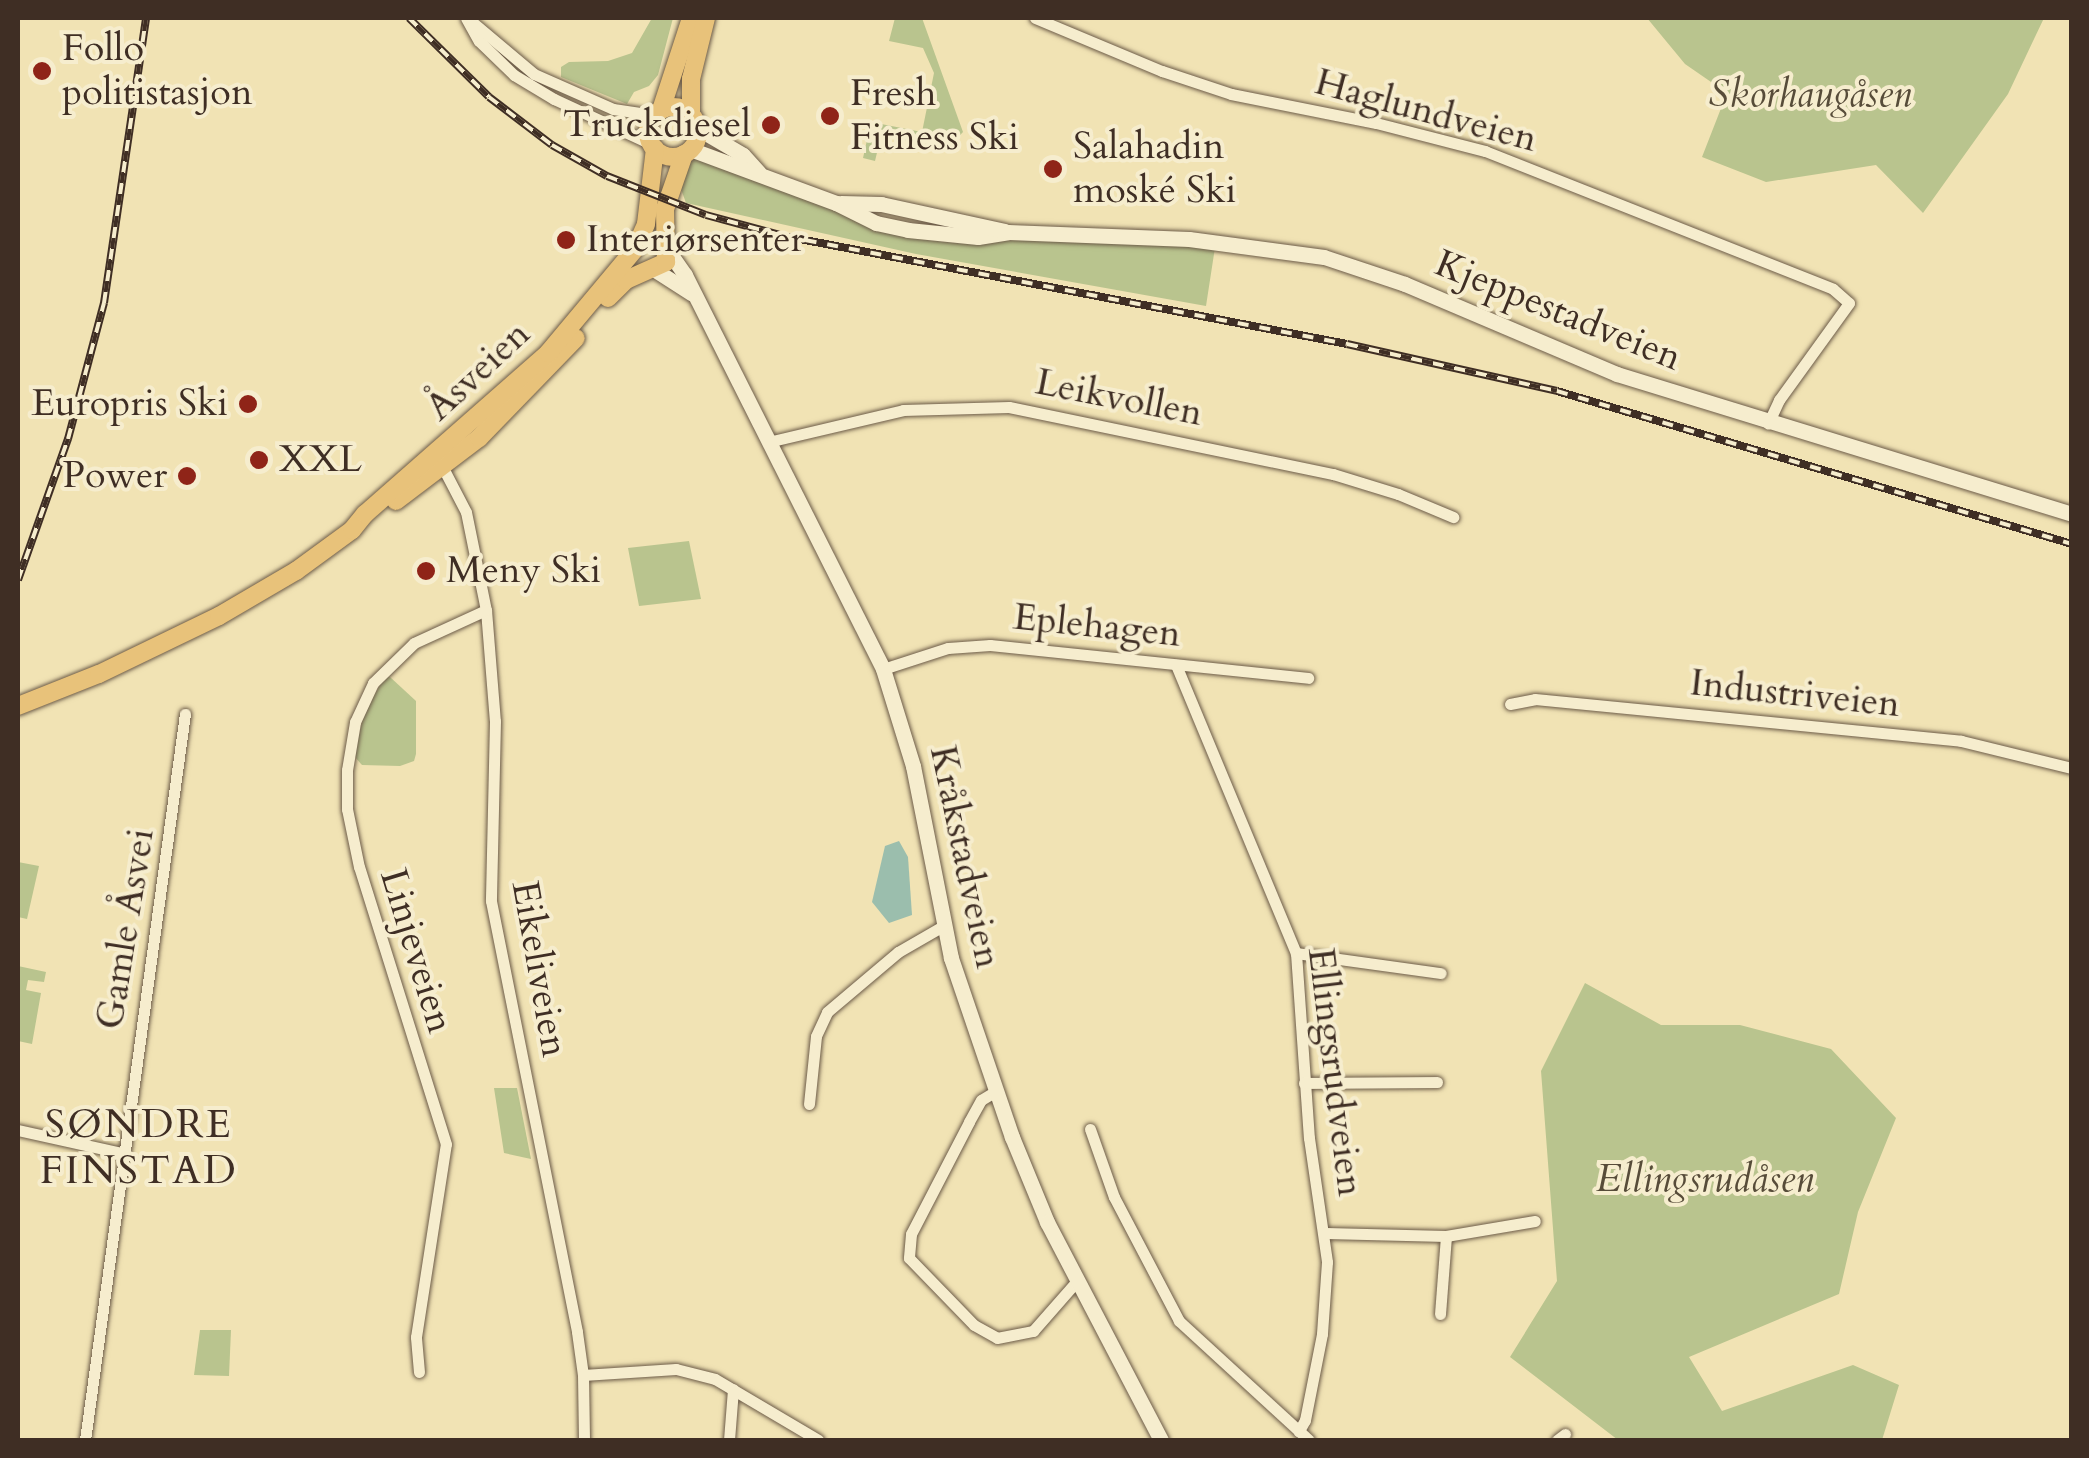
<!DOCTYPE html>
<html>
<head>
<meta charset="utf-8">
<style>
	body { margin:0 }
	#map { position:relative; width:2089px; height:1458px; overflow:hidden; background:#f1e3b4; font-family:Cardo,serif }
	div>[style] { position:absolute }
	.green>* { inset:0; background:#b9c48e }
	.water>* { inset:0; background:#9bbead }
	.roads { filter:drop-shadow(0 0 2px #6c5b48) drop-shadow(0 0 2px #6c5b48) }
	.street>* { height:11px; margin:-5.5px; padding:0 5.5px; transform-origin:5.5px; border-radius:5.5px; background:#f6edce }
	.secondary>* { height:15px; margin:-7.5px; padding:0 7.5px; transform-origin:7.5px; border-radius:7.5px; background:#f6edce }
	.primary>* { height:18px; margin:-9px; padding:0 9px; transform-origin:9px; border-radius:9px; background:#e8c27a }
	.primary>.ring { margin:-9px; padding:0; box-sizing:content-box; background:none; border:18px solid #e8c27a; border-radius:50% }
	.rail>* { height:8px; margin-top:-4px; transform-origin:0; background:repeating-linear-gradient(90deg,#f6edce 0 11px,#3f2e24 0 22px); box-sizing:border-box; border-block:2px solid #3f2e24 }
	.dots>* { width:28px; height:28px; translate:-50% -50%; box-sizing:border-box; border:5px solid #f6edce; border-radius:50% }
	span { translate:-50% -50%; white-space:nowrap; text-align:center; line-height:1.15; -webkit-text-stroke:8px #f6edce; paint-order:stroke }
	.poi-label { font-size:38px; color:#3f2e24 }
	.left { translate:0 -50%; text-align:left }
	.right { translate:-100% -50%; text-align:right }
	.park-label { font-size:38px; color:#574c39; font-style:italic }
	.street-label { font-size:38px; color:#3f2e24 }
	.neighbourhood-label { font-size:40px; color:#3f2e24; letter-spacing:2.5px }
	.frame { position:absolute; inset:0; border:20px solid #3f2e24; pointer-events:none }
</style>
</head>
<body>
<div id="map">
	<div class="green">
		<i style="clip-path:polygon(652px 18px,673px 18px,658px 75px,649px 86px,634px 92px,627px 104px,561px 77px,561px 67px,569px 62px,608px 61px,632px 53px)"></i>
		<i style="clip-path:polygon(895px 18px,922px 18px,963px 132px,946px 150px,881px 136px,875px 161px,863px 158px,871px 122px,922px 132px,934px 73px,923px 48px,889px 41px)"></i>
		<i style="clip-path:polygon(1647px 18px,2044px 18px,2008px 94px,1923px 213px,1876px 165px,1766px 182px,1702px 157px,1727px 93px,1685px 64px)"></i>
		<i style="clip-path:polygon(703px 153px,876px 223px,1216px 241px,1206px 306px,916px 254px,686px 203px,681px 189px,689px 163px)"></i>
		<i style="clip-path:polygon(689px 541px,701px 599px,639px 606px,628px 548px)"></i>
		<i style="clip-path:polygon(390px 677px,416px 701px,416px 754px,414px 761px,400px 766px,362px 765px,354px 756px,364px 714px,384px 678px)"></i>
		<i style="clip-path:polygon(18px 862px,39px 866px,27px 919px,18px 917px)"></i>
		<i style="clip-path:polygon(18px 966px,46px 972px,44px 982px,28px 980px,26px 990px,41px 993px,32px 1044px,18px 1041px)"></i>
		<i style="clip-path:polygon(1585px 983px,1661px 1025px,1740px 1025px,1831px 1049px,1896px 1118px,1858px 1212px,1839px 1294px,1689px 1357px,1722px 1411px,1853px 1365px,1899px 1385px,1882px 1440px,1618px 1440px,1510px 1357px,1557px 1281px,1541px 1071px)"></i>
		<i style="clip-path:polygon(494px 1088px,517px 1088px,531px 1159px,504px 1153px)"></i>
		<i style="clip-path:polygon(200px 1330px,231px 1330px,229px 1376px,194px 1375px)"></i>
	</div>
	<div class="water">
		<i style="clip-path:polygon(899px 841px,908px 857px,912px 915px,889px 923px,872px 902px,885px 846px)"></i>
	</div>
	<div class="roads">
		<div class="street">
			<i style="left:466px;top:18px;width:26px;rotate:61deg"></i>
			<i style="left:479px;top:41px;width:49px;rotate:44.2deg"></i>
			<i style="left:514px;top:75px;width:47px;rotate:31deg"></i>
			<i style="left:554px;top:99px;width:107px;rotate:24.9deg"></i>
			<i style="left:1035px;top:18px;width:138px;rotate:22.7deg"></i>
			<i style="left:1162px;top:71px;width:73px;rotate:18.4deg"></i>
			<i style="left:1231px;top:94px;width:148px;rotate:11.3deg"></i>
			<i style="left:1376px;top:123px;width:113px;rotate:14.4deg"></i>
			<i style="left:1485px;top:151px;width:374px;rotate:21.6deg"></i>
			<i style="left:1833px;top:289px;width:21px;rotate:41deg"></i>
			<i style="left:1849px;top:303px;width:120px;rotate:125.8deg"></i>
			<i style="left:1779px;top:400px;width:26px;rotate:115deg"></i>
			<i style="left:471px;top:21px;width:82px;rotate:40.1deg"></i>
			<i style="left:534px;top:74px;width:86px;rotate:23.9deg"></i>
			<i style="left:613px;top:109px;width:41px;rotate:8.3deg"></i>
			<i style="left:768px;top:442px;width:139px;rotate:-13.3deg"></i>
			<i style="left:903px;top:410px;width:106px;rotate:-1.6deg"></i>
			<i style="left:1009px;top:407px;width:331px;rotate:11.7deg"></i>
			<i style="left:1333px;top:474px;width:68px;rotate:17.1deg"></i>
			<i style="left:1398px;top:494px;width:60px;rotate:22.7deg"></i>
			<i style="left:440px;top:462px;width:56px;rotate:62.5deg"></i>
			<i style="left:466px;top:512px;width:100px;rotate:78.5deg"></i>
			<i style="left:486px;top:610px;width:111px;rotate:85.4deg"></i>
			<i style="left:495px;top:721px;width:180px;rotate:91.3deg"></i>
			<i style="left:491px;top:901px;width:439px;rotate:78.7deg"></i>
			<i style="left:577px;top:1332px;width:43px;rotate:82.1deg"></i>
			<i style="left:583px;top:1375px;width:65px;rotate:89.1deg"></i>
			<i style="left:1176px;top:665px;width:312px;rotate:67.4deg"></i>
			<i style="left:1296px;top:953px;width:185px;rotate:86deg"></i>
			<i style="left:1309px;top:1138px;width:125px;rotate:81.7deg"></i>
			<i style="left:1327px;top:1262px;width:72px;rotate:94deg"></i>
			<i style="left:1322px;top:1334px;width:88px;rotate:101.2deg"></i>
			<i style="left:1305px;top:1420px;width:13px;rotate:119deg"></i>
			<i style="left:883px;top:669px;width:68px;rotate:-17.9deg"></i>
			<i style="left:948px;top:648px;width:42px;rotate:-4.1deg"></i>
			<i style="left:990px;top:645px;width:320px;rotate:5.9deg"></i>
			<i style="left:1510px;top:704px;width:25px;rotate:-11deg"></i>
			<i style="left:1535px;top:699px;width:428px;rotate:5.6deg"></i>
			<i style="left:1961px;top:741px;width:114px;rotate:13.7deg"></i>
			<i style="left:1296px;top:953px;width:146px;rotate:7.9deg"></i>
			<i style="left:1304px;top:1083px;width:133px;rotate:-0.4deg"></i>
			<i style="left:996px;top:1091px;width:17px;rotate:149deg"></i>
			<i style="left:981px;top:1100px;width:25px;rotate:119deg"></i>
			<i style="left:969px;top:1122px;width:126px;rotate:117.4deg"></i>
			<i style="left:911px;top:1234px;width:24px;rotate:95deg"></i>
			<i style="left:909px;top:1258px;width:93px;rotate:45.9deg"></i>
			<i style="left:974px;top:1325px;width:26px;rotate:29deg"></i>
			<i style="left:997px;top:1338px;width:37px;rotate:-11deg"></i>
			<i style="left:1033px;top:1331px;width:67px;rotate:-48.7deg"></i>
			<i style="left:809px;top:1104px;width:68px;rotate:-84.1deg"></i>
			<i style="left:816px;top:1036px;width:26px;rotate:-65deg"></i>
			<i style="left:827px;top:1012px;width:93px;rotate:-40.2deg"></i>
			<i style="left:898px;top:952px;width:52px;rotate:-30deg"></i>
			<i style="left:1090px;top:1129px;width:72px;rotate:70.6deg"></i>
			<i style="left:1114px;top:1197px;width:140px;rotate:62.3deg"></i>
			<i style="left:1179px;top:1321px;width:176px;rotate:42.5deg"></i>
			<i style="left:18px;top:1130px;width:107px;rotate:12.5deg"></i>
			<i style="left:1326px;top:1233px;width:120px;rotate:1.4deg"></i>
			<i style="left:1446px;top:1236px;width:90px;rotate:-9.6deg"></i>
			<i style="left:1440px;top:1314px;width:78px;rotate:-85.6deg"></i>
			<i style="left:419px;top:1372px;width:35px;rotate:-95deg"></i>
			<i style="left:416px;top:1337px;width:195px;rotate:-81.2deg"></i>
			<i style="left:446px;top:1144px;width:290px;rotate:-107.4deg"></i>
			<i style="left:359px;top:867px;width:59px;rotate:-101.7deg"></i>
			<i style="left:347px;top:809px;width:39px;rotate:-90deg"></i>
			<i style="left:347px;top:770px;width:49px;rotate:-80.5deg"></i>
			<i style="left:355px;top:722px;width:43px;rotate:-65.2deg"></i>
			<i style="left:373px;top:683px;width:57px;rotate:-44.3deg"></i>
			<i style="left:414px;top:643px;width:79px;rotate:-24.6deg"></i>
			<i style="left:583px;top:1375px;width:93px;rotate:-3.7deg"></i>
			<i style="left:676px;top:1369px;width:40px;rotate:14.4deg"></i>
			<i style="left:715px;top:1379px;width:120px;rotate:30.6deg"></i>
			<i style="left:85px;top:1440px;width:733px;rotate:-82.16deg"></i>
			<i style="left:729px;top:1440px;width:51px;rotate:-85.5deg"></i>
			<i style="left:1557px;top:1440px;width:10px;rotate:-37deg"></i>
		</div>
		<div class="secondary">
			<i style="left:697px;top:128px;width:53px;rotate:30.4deg"></i>
			<i style="left:743px;top:155px;width:24px;rotate:48deg"></i>
			<i style="left:690px;top:149px;width:156px;rotate:20.3deg"></i>
			<i style="left:836px;top:203px;width:45px;rotate:26.6deg"></i>
			<i style="left:876px;top:223px;width:33px;rotate:12deg"></i>
			<i style="left:908px;top:230px;width:70px;rotate:5.7deg"></i>
			<i style="left:978px;top:237px;width:30px;rotate:-9deg"></i>
			<i style="left:1008px;top:232px;width:181px;rotate:2.2deg"></i>
			<i style="left:1189px;top:239px;width:136px;rotate:7.6deg"></i>
			<i style="left:1324px;top:257px;width:85px;rotate:18.4deg"></i>
			<i style="left:1405px;top:284px;width:230px;rotate:23deg"></i>
			<i style="left:1617px;top:374px;width:476px;rotate:17.1deg"></i>
			<i style="left:841px;top:203px;width:40px;rotate:1.4deg"></i>
			<i style="left:881px;top:204px;width:127px;rotate:12.3deg"></i>
			<i style="left:669px;top:252px;width:28px;rotate:55deg"></i>
			<i style="left:685px;top:275px;width:441px;rotate:63.3deg"></i>
			<i style="left:883px;top:669px;width:102px;rotate:72.8deg"></i>
			<i style="left:913px;top:766px;width:196px;rotate:78.8deg"></i>
			<i style="left:951px;top:958px;width:189px;rotate:71.2deg"></i>
			<i style="left:1012px;top:1137px;width:92px;rotate:67.6deg"></i>
			<i style="left:1047px;top:1222px;width:246px;rotate:62.4deg"></i>
			<i style="left:655px;top:270px;width:43px;rotate:32.6deg"></i>
		</div>
		<div class="primary">
			<i class="ring" style="left:648px;top:107px;width:32px;height:32px"></i>
			<i style="left:661px;top:110px;width:97px;rotate:-71.9deg"></i>
			<i style="left:691px;top:115px;width:36px;rotate:-90deg"></i>
			<i style="left:691px;top:79px;width:63px;rotate:-76.2deg"></i>
			<i style="left:608px;top:298px;width:25px;rotate:-45deg"></i>
			<i style="left:626px;top:280px;width:44px;rotate:-24.2deg"></i>
			<i style="left:666px;top:262px;width:53px;rotate:-91.1deg"></i>
			<i style="left:665px;top:209px;width:58px;rotate:-70.9deg"></i>
			<i style="left:396px;top:501px;width:104px;rotate:-37.2deg"></i>
			<i style="left:479px;top:438px;width:139px;rotate:-45.9deg"></i>
			<i style="left:18px;top:706px;width:87px;rotate:-21.6deg"></i>
			<i style="left:99px;top:674px;width:133px;rotate:-25.8deg"></i>
			<i style="left:219px;top:616px;width:89px;rotate:-30.3deg"></i>
			<i style="left:296px;top:571px;width:69px;rotate:-36.2deg"></i>
			<i style="left:352px;top:530px;width:21px;rotate:-51deg"></i>
			<i style="left:365px;top:514px;width:244px;rotate:-41.3deg"></i>
			<i style="left:548px;top:353px;width:136px;rotate:-50.1deg"></i>
			<i style="left:635px;top:249px;width:27px;rotate:-66deg"></i>
			<i style="left:646px;top:224px;width:76px;rotate:-83.2deg"></i>
		</div>
	</div>
	<div class="rail">
		<i style="left:409px;top:18px;width:112px;rotate:44.6deg"></i>
		<i style="left:489px;top:97px;width:79px;rotate:37.3deg"></i>
		<i style="left:552px;top:145px;width:63px;rotate:29.4deg"></i>
		<i style="left:607px;top:176px;width:106px;rotate:21.5deg"></i>
		<i style="left:706px;top:215px;width:81px;rotate:15.1deg"></i>
		<i style="left:784px;top:236px;width:573px;rotate:10.86deg"></i>
		<i style="left:1347px;top:344px;width:215px;rotate:12.6deg"></i>
		<i style="left:1557px;top:391px;width:537px;rotate:16.55deg"></i>
		<i style="left:18px;top:580px;width:150px;rotate:-70.5deg"></i>
		<i style="left:68px;top:439px;width:141px;rotate:-75.2deg"></i>
		<i style="left:104px;top:303px;width:288px;rotate:-81.6deg"></i>
	</div>
	<div class="dots">
		<i style="left:42px;top:71px;background:#8f2418"></i>
		<i style="left:830px;top:116px;background:#8f2418"></i>
		<i style="left:771px;top:125px;background:#8f2418"></i>
		<i style="left:1053px;top:169px;background:#8f2418"></i>
		<i style="left:566px;top:240px;background:#8f2418"></i>
		<i style="left:248px;top:404px;background:#8f2418"></i>
		<i style="left:259px;top:460px;background:#8f2418"></i>
		<i style="left:187px;top:476px;background:#8f2418"></i>
		<i style="left:426px;top:571px;background:#8f2418"></i>
	</div>
	<div class="poi-label">
		<span class="left" style="left:62px;top:71px">Follo<br>politistasjon</span>
		<span class="left" style="left:850px;top:116px">Fresh<br>Fitness Ski</span>
		<span class="right" style="left:751px;top:125px">Truckdiesel</span>
		<span class="left" style="left:1073px;top:169px">Salahadin<br>moské Ski</span>
		<span class="left" style="left:586px;top:240px">Interiørsenter</span>
		<span class="right" style="left:228px;top:404px">Europris Ski</span>
		<span class="left" style="left:279px;top:460px">XXL</span>
		<span class="right" style="left:167px;top:476px">Power</span>
		<span class="left" style="left:446px;top:571px">Meny Ski</span>
	</div>
	<div class="park-label">
		<span style="left:1810px;top:95px">Skorhaugåsen</span>
		<span style="left:1705px;top:1180px">Ellingsrudåsen</span>
	</div>
	<div class="street-label">
		<span style="left:1426px;top:111px;rotate:15deg">Haglundveien</span>
		<span style="left:1558px;top:311px;rotate:22deg">Kjeppestadveien</span>
		<span style="left:478px;top:371px;rotate:-43deg">Åsveien</span>
		<span style="left:1119px;top:398px;rotate:11deg">Leikvollen</span>
		<span style="left:1097px;top:626px;rotate:6deg">Eplehagen</span>
		<span style="left:1795px;top:694px;rotate:6deg">Industriveien</span>
		<span style="left:965px;top:857px;rotate:78deg">Kråkstadveien</span>
		<span style="left:126px;top:929px;rotate:-81deg">Gamle Åsvei</span>
		<span style="left:416px;top:951px;rotate:73deg">Linjeveien</span>
		<span style="left:539px;top:969px;rotate:80deg">Eikeliveien</span>
		<span style="left:1335px;top:1072px;rotate:83deg">Ellingsrudveien</span>
	</div>
	<div class="neighbourhood-label">
		<span style="left:139px;top:1148px">SØNDRE<br>FINSTAD</span>
	</div>
	<div class="frame"></div>
</div>
</body>
</html>
